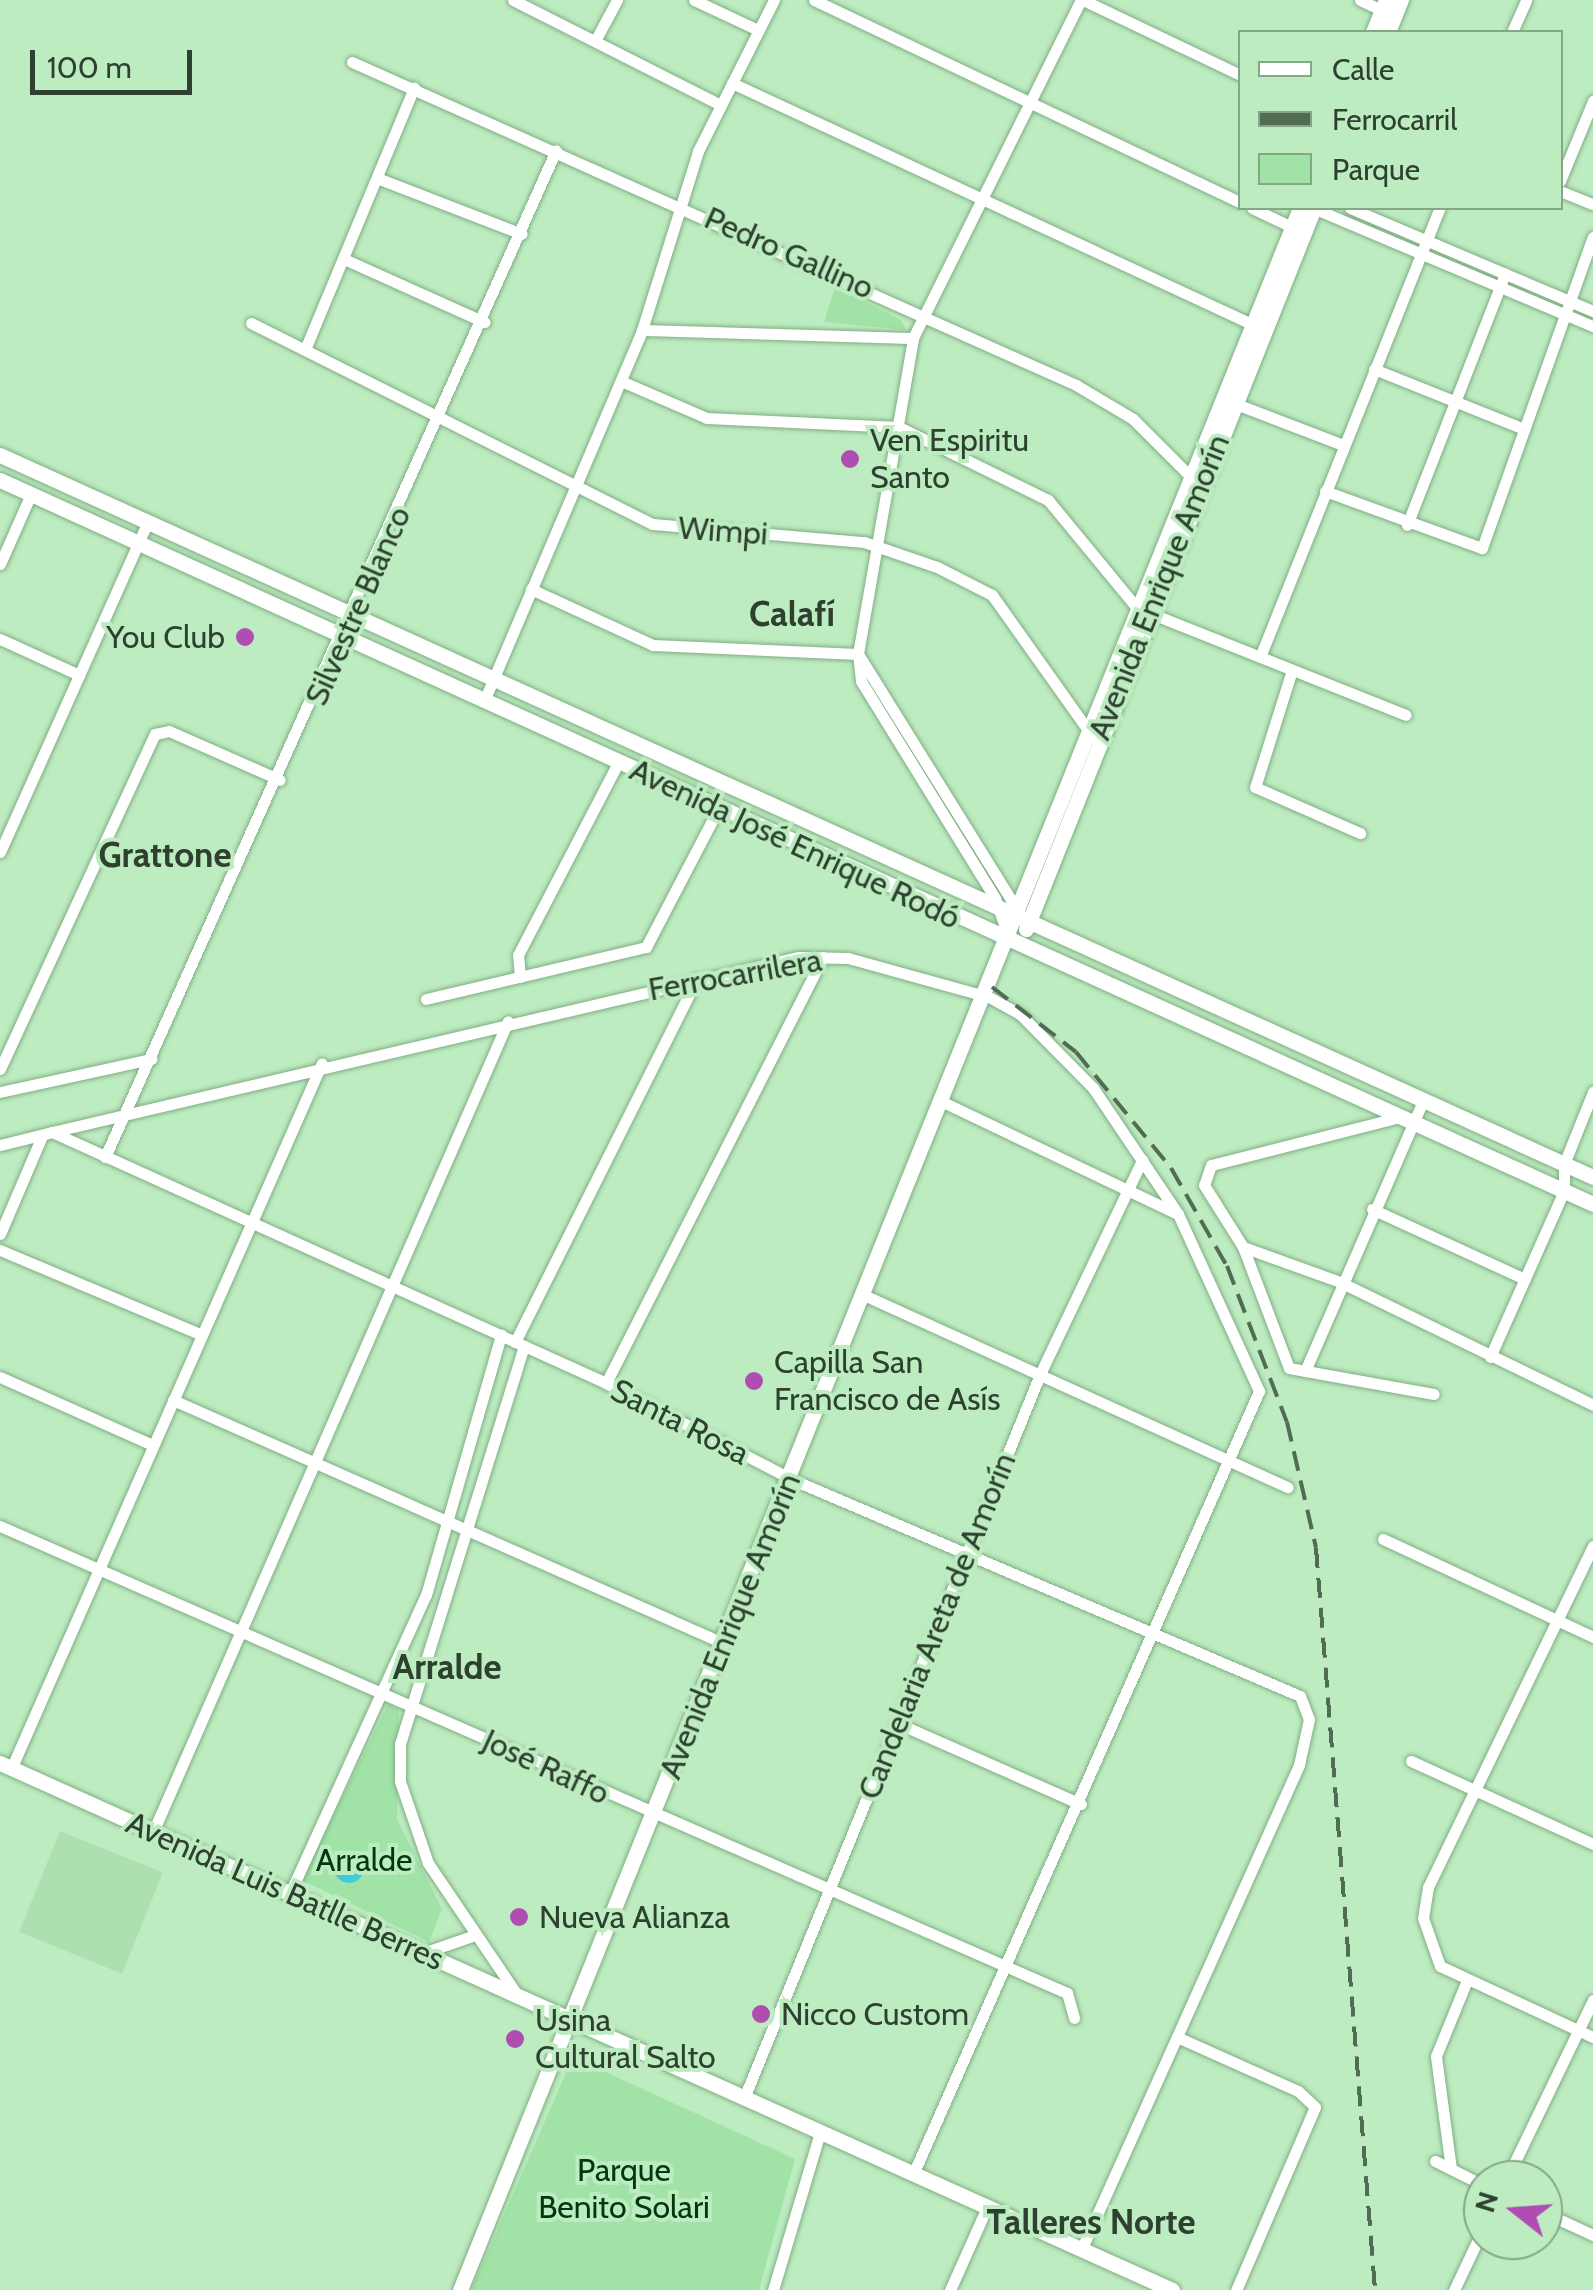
<!DOCTYPE html>
<html>
<head>
<meta charset="utf-8">
<style>
	body { margin:0 }
	#map { position:relative; width:1593px; height:2290px; overflow:hidden; background:#bdecc0; font-family:Cabin,sans-serif }
	div>[style] { position:absolute }
	.built>* { inset:0; background:#ace0b0; transform-origin:0 0 }
	.green>* { inset:0; background:#a1e2a6 }
	.water>* { inset:0; background:#3bcdde }
	.round { border-radius:50% }
	.roads { filter:drop-shadow(0 0 2px #81ad84) drop-shadow(0 0 2px #81ad84) }
	.street>* { height:11px; margin:-5.5px; padding:0 5.5px; transform-origin:5.5px; border-radius:5.5px; background:#fff }
	.secondary>* { height:15px; margin:-7.5px; padding:0 7.5px; transform-origin:7.5px; border-radius:7.5px; background:#fff }
	.rail>* { height:4px; margin-top:-2px; transform-origin:0; background:repeating-linear-gradient(90deg,#526b54 0 20px,transparent 0 30px) }
	.dots>* { width:28px; height:28px; translate:-50% -50%; box-sizing:border-box; border:5px solid #bdecc0; border-radius:50% }
	span { translate:-50% -50%; white-space:nowrap; text-align:center; line-height:1.15; -webkit-text-stroke:8px #bdecc0; paint-order:stroke }
	.street-label { font-size:32px; color:#2e402f }
	.poi-label { font-size:32px; color:#2e402f }
	.left { translate:0 -50%; text-align:left }
	.right { translate:-100% -50%; text-align:right }
	.park-label { font-size:32px; color:#00390e }
	.neighbourhood-label { font-size:35px; color:#2e402f; font-weight:700 }
	.legend { position:absolute; left:1238px; top:30px; width:325px; height:180px; box-sizing:border-box; background:#bdecc0; border:2px solid #84a786; margin:0; padding:12px 18px; list-style:none; font-size:30px; color:#2e402f }
	.legend li { display:flex; align-items:center; gap:20px; height:50px }
	.legend b { width:50px; border:2px solid #84a786 }
	.north { position:absolute; left:1463px; top:2160px; width:100px; height:100px; box-sizing:border-box; background:#bdecc0; border:2px solid #84a786; border-radius:50%; rotate:287deg; font-size:28px; font-weight:700; line-height:40px; text-align:center; color:#2e402f }
	.north::after { content:''; display:block; margin:auto; width:35px; height:45px; background:#b04db3; clip-path:polygon(50% 0,100% 100%,50% 72%,0 100%) }
	.scale { position:absolute; left:30px; top:50px; width:162px; height:45px; box-sizing:border-box; border:5px solid #2e402f; border-top:0; padding-left:12px; font-size:30px; line-height:35px; white-space:nowrap; color:#2e402f; -webkit-text-stroke:8px #bdecc0; paint-order:stroke }
</style>
</head>
<body>
<div id="map">
	<div class="built">
		<i style="left:60px;top:1831px;width:111px;height:109px;rotate:22deg"></i>
	</div>
	<div class="green">
		<i style="clip-path:polygon(835px 287px,901px 320px,906px 330px,824px 322px)"></i>
		<i style="clip-path:polygon(388px 1704px,399px 1710px,397px 1819px,442px 1909px,429px 1942px,302px 1880px)"></i>
		<i style="clip-path:polygon(573px 2057px,795px 2159px,759px 2290px,471px 2290px)"></i>
	</div>
	<div class="water">
		<i class="round" style="left:334px;top:1853px;width:30px;height:30px"></i>
	</div>
	<div class="roads">
		<div class="street">
			<i style="left:513px;top:0;width:233px;rotate:26.8deg"></i>
			<i style="left:694px;top:0;width:71px;rotate:25.1deg"></i>
			<i style="left:814px;top:0;width:471px;rotate:25.4deg"></i>
			<i style="left:1083px;top:0;width:174px;rotate:25.5deg"></i>
			<i style="left:1360px;top:0;width:29px;rotate:25deg"></i>
			<i style="left:1512px;top:32px;width:35px;rotate:-66deg"></i>
			<i style="left:595px;top:41px;width:47px;rotate:-61.8deg"></i>
			<i style="left:352px;top:62px;width:793px;rotate:24.04deg"></i>
			<i style="left:1076px;top:385px;width:66px;rotate:30.8deg"></i>
			<i style="left:1133px;top:419px;width:91px;rotate:45deg"></i>
			<i style="left:732px;top:83px;width:578px;rotate:24.88deg"></i>
			<i style="left:377px;top:178px;width:155px;rotate:21.1deg"></i>
			<i style="left:1560px;top:181px;width:87px;rotate:-67.6deg"></i>
			<i style="left:1560px;top:191px;width:35px;rotate:22deg"></i>
			<i style="left:1252px;top:208px;width:49px;rotate:25.5deg"></i>
			<i style="left:1313px;top:208px;width:304px;rotate:22.9deg"></i>
			<i style="left:1350px;top:208px;width:264px;rotate:23deg"></i>
			<i style="left:344px;top:259px;width:154px;rotate:24.2deg"></i>
			<i style="left:251px;top:323px;width:449px;rotate:26.6deg"></i>
			<i style="left:653px;top:524px;width:212px;rotate:4.9deg"></i>
			<i style="left:864px;top:542px;width:77px;rotate:18.9deg"></i>
			<i style="left:937px;top:567px;width:62px;rotate:27deg"></i>
			<i style="left:992px;top:595px;width:174px;rotate:54.6deg"></i>
			<i style="left:642px;top:330px;width:271px;rotate:1.7deg"></i>
			<i style="left:306px;top:347px;width:281px;rotate:-67.4deg"></i>
			<i style="left:1374px;top:369px;width:162px;rotate:21.8deg"></i>
			<i style="left:621px;top:381px;width:94px;rotate:23.3deg"></i>
			<i style="left:707px;top:418px;width:192px;rotate:2.7deg"></i>
			<i style="left:899px;top:427px;width:166px;rotate:26.1deg"></i>
			<i style="left:1048px;top:500px;width:140px;rotate:50.5deg"></i>
			<i style="left:1137px;top:608px;width:289px;rotate:21.7deg"></i>
			<i style="left:1231px;top:402px;width:120px;rotate:21deg"></i>
			<i style="left:1325px;top:491px;width:167px;rotate:20deg"></i>
			<i style="left:1482px;top:548px;width:330px;rotate:-70.4deg"></i>
			<i style="left:1407px;top:525px;width:270px;rotate:-68.7deg"></i>
			<i style="left:0;top:564px;width:77px;rotate:-66.1deg"></i>
			<i style="left:531px;top:589px;width:134px;rotate:24.7deg"></i>
			<i style="left:653px;top:645px;width:205px;rotate:2.5deg"></i>
			<i style="left:0;top:639px;width:87px;rotate:24.5deg"></i>
			<i style="left:858px;top:654px;width:305px;rotate:58.1deg"></i>
			<i style="left:1260px;top:657px;width:484px;rotate:-68.2deg"></i>
			<i style="left:1292px;top:670px;width:123px;rotate:107.5deg"></i>
			<i style="left:1255px;top:787px;width:115px;rotate:23.7deg"></i>
			<i style="left:484px;top:701px;width:403px;rotate:-66.9deg"></i>
			<i style="left:642px;top:330px;width:188px;rotate:-72.6deg"></i>
			<i style="left:698px;top:151px;width:169px;rotate:-63.3deg"></i>
			<i style="left:0;top:852px;width:360px;rotate:-65.9deg"></i>
			<i style="left:1006px;top:930px;width:34px;rotate:-109deg"></i>
			<i style="left:995px;top:898px;width:255px;rotate:-121.7deg"></i>
			<i style="left:861px;top:681px;width:27px;rotate:-96deg"></i>
			<i style="left:858px;top:654px;width:321px;rotate:-80.1deg"></i>
			<i style="left:913px;top:338px;width:377px;rotate:-63.6deg"></i>
			<i style="left:520px;top:977px;width:22px;rotate:-95deg"></i>
			<i style="left:518px;top:955px;width:216px;rotate:-62.5deg"></i>
			<i style="left:426px;top:999px;width:226px;rotate:-13.3deg"></i>
			<i style="left:646px;top:947px;width:156px;rotate:-62.4deg"></i>
			<i style="left:0;top:1069px;width:369px;rotate:-65.2deg"></i>
			<i style="left:155px;top:734px;width:14px;rotate:-12deg"></i>
			<i style="left:169px;top:731px;width:121px;rotate:23.8deg"></i>
			<i style="left:0;top:1092px;width:155px;rotate:-12.3deg"></i>
			<i style="left:945px;top:1103px;width:254px;rotate:25.5deg"></i>
			<i style="left:1396px;top:1118px;width:191px;rotate:165.7deg"></i>
			<i style="left:1211px;top:1165px;width:21px;rotate:109deg"></i>
			<i style="left:1204px;top:1185px;width:73px;rotate:57.8deg"></i>
			<i style="left:1243px;top:1247px;width:103px;rotate:19.8deg"></i>
			<i style="left:1340px;top:1282px;width:281px;rotate:25.9deg"></i>
			<i style="left:52px;top:1132px;width:766px;rotate:-13.2deg"></i>
			<i style="left:798px;top:957px;width:50px;rotate:1.1deg"></i>
			<i style="left:848px;top:958px;width:146px;rotate:15.5deg"></i>
			<i style="left:989px;top:997px;width:35px;rotate:29deg"></i>
			<i style="left:1020px;top:1014px;width:104px;rotate:45.4deg"></i>
			<i style="left:1093px;top:1088px;width:152px;rotate:56deg"></i>
			<i style="left:1178px;top:1214px;width:195px;rotate:65.4deg"></i>
			<i style="left:1259px;top:1391px;width:854px;rotate:113.83deg"></i>
			<i style="left:0;top:1145px;width:54px;rotate:-14deg"></i>
			<i style="left:52px;top:1132px;width:608px;rotate:24.37deg"></i>
			<i style="left:606px;top:1383px;width:208px;rotate:27.4deg"></i>
			<i style="left:791px;top:1479px;width:553px;rotate:23.09deg"></i>
			<i style="left:1300px;top:1696px;width:25px;rotate:69deg"></i>
			<i style="left:1309px;top:1719px;width:47px;rotate:102.3deg"></i>
			<i style="left:1299px;top:1765px;width:530px;rotate:114.19deg"></i>
			<i style="left:105px;top:1157px;width:1103px;rotate:-65.87deg"></i>
			<i style="left:1372px;top:1209px;width:168px;rotate:24.6deg"></i>
			<i style="left:0;top:1234px;width:107px;rotate:-66.8deg"></i>
			<i style="left:1243px;top:1247px;width:129px;rotate:69.2deg"></i>
			<i style="left:1289px;top:1368px;width:147px;rotate:10.2deg"></i>
			<i style="left:0;top:1250px;width:219px;rotate:22.8deg"></i>
			<i style="left:866px;top:1296px;width:463px;rotate:24.4deg"></i>
			<i style="left:515px;top:1342px;width:406px;rotate:-63.4deg"></i>
			<i style="left:1490px;top:1357px;width:182px;rotate:-66deg"></i>
			<i style="left:1564px;top:1191px;width:27px;rotate:-90deg"></i>
			<i style="left:1564px;top:1164px;width:78px;rotate:-68.1deg"></i>
			<i style="left:1305px;top:1371px;width:295px;rotate:-66.4deg"></i>
			<i style="left:0;top:1377px;width:167px;rotate:24deg"></i>
			<i style="left:606px;top:1383px;width:478px;rotate:-63deg"></i>
			<i style="left:173px;top:1400px;width:601px;rotate:23.84deg"></i>
			<i style="left:0;top:1526px;width:1165px;rotate:23.64deg"></i>
			<i style="left:1067px;top:1993px;width:26px;rotate:74deg"></i>
			<i style="left:1383px;top:1539px;width:232px;rotate:25deg"></i>
			<i style="left:1593px;top:1546px;width:379px;rotate:115.8deg"></i>
			<i style="left:1428px;top:1887px;width:31px;rotate:99deg"></i>
			<i style="left:1423px;top:1918px;width:51px;rotate:70.5deg"></i>
			<i style="left:1440px;top:1966px;width:169px;rotate:24.9deg"></i>
			<i style="left:897px;top:1723px;width:201px;rotate:23.8deg"></i>
			<i style="left:1411px;top:1761px;width:200px;rotate:24.5deg"></i>
			<i style="left:11px;top:1769px;width:771px;rotate:-66.23deg"></i>
			<i style="left:153px;top:1832px;width:885px;rotate:-66.36deg"></i>
			<i style="left:290px;top:1893px;width:328px;rotate:-65.5deg"></i>
			<i style="left:426px;top:1595px;width:271px;rotate:-73.9deg"></i>
			<i style="left:423px;top:1953px;width:55px;rotate:-19.1deg"></i>
			<i style="left:518px;top:1996px;width:161px;rotate:-124.1deg"></i>
			<i style="left:428px;top:1863px;width:87px;rotate:-108.9deg"></i>
			<i style="left:400px;top:1781px;width:37px;rotate:-90deg"></i>
			<i style="left:400px;top:1744px;width:417px;rotate:-72.7deg"></i>
			<i style="left:1177px;top:2037px;width:133px;rotate:24.1deg"></i>
			<i style="left:1298px;top:2091px;width:23px;rotate:43deg"></i>
			<i style="left:1315px;top:2107px;width:199px;rotate:113.3deg"></i>
			<i style="left:744px;top:2098px;width:784px;rotate:-67.75deg"></i>
			<i style="left:1041px;top:1372px;width:235px;rotate:-64.5deg"></i>
			<i style="left:1435px;top:2161px;width:54px;rotate:26.6deg"></i>
			<i style="left:1451px;top:2169px;width:114px;rotate:-97.6deg"></i>
			<i style="left:1436px;top:2056px;width:82px;rotate:-67.8deg"></i>
			<i style="left:1506px;top:2180px;width:200px;rotate:-64.2deg"></i>
			<i style="left:1543px;top:2212px;width:55px;rotate:24.7deg"></i>
			<i style="left:773px;top:2290px;width:165px;rotate:-73.4deg"></i>
			<i style="left:950px;top:2290px;width:93px;rotate:-65.9deg"></i>
			<i style="left:1454px;top:2290px;width:68px;rotate:-64.6deg"></i>
		</div>
		<div class="secondary">
			<i style="left:1373px;top:32px;width:35px;rotate:-68deg"></i>
			<i style="left:1388px;top:32px;width:35px;rotate:-68deg"></i>
			<i style="left:0;top:455px;width:1749px;rotate:24.38deg"></i>
			<i style="left:0;top:480px;width:1750px;rotate:24.44deg"></i>
			<i style="left:1026px;top:929px;width:776px;rotate:-68.23deg"></i>
			<i style="left:0;top:1763px;width:1285px;rotate:24.21deg"></i>
			<i style="left:460px;top:2290px;width:2245px;rotate:-68.03deg"></i>
		</div>
	</div>
	<div class="rail">
		<i style="left:992px;top:987px;width:106px;rotate:37.7deg"></i>
		<i style="left:1076px;top:1052px;width:150px;rotate:50.7deg"></i>
		<i style="left:1171px;top:1168px;width:113px;rotate:60.3deg"></i>
		<i style="left:1227px;top:1266px;width:167px;rotate:69deg"></i>
		<i style="left:1287px;top:1422px;width:129px;rotate:77deg"></i>
		<i style="left:1316px;top:1548px;width:744px;rotate:85.45deg"></i>
	</div>
	<div class="dots">
		<i style="left:850px;top:459px;background:#b04db3"></i>
		<i style="left:245px;top:637px;background:#b04db3"></i>
		<i style="left:754px;top:1381px;background:#b04db3"></i>
		<i style="left:519px;top:1917px;background:#b04db3"></i>
		<i style="left:761px;top:2014px;background:#b04db3"></i>
		<i style="left:515px;top:2039px;background:#b04db3"></i>
	</div>
	<div class="street-label">
		<span style="left:789px;top:253px;rotate:24deg">Pedro Gallino</span>
		<span style="left:723px;top:531px;rotate:4deg">Wimpi</span>
		<span style="left:1159px;top:587px;rotate:-68deg">Avenida Enrique Amorín</span>
		<span style="left:358px;top:606px;rotate:-66deg">Silvestre Blanco</span>
		<span style="left:795px;top:844px;rotate:25deg">Avenida José Enrique Rodó</span>
		<span style="left:735px;top:975px;rotate:-10deg">Ferrocarrilera</span>
		<span style="left:680px;top:1422px;rotate:27deg">Santa Rosa</span>
		<span style="left:730px;top:1626px;rotate:-68deg">Avenida Enrique Amorín</span>
		<span style="left:937px;top:1626px;rotate:-68deg">Candelaria Areta de Amorín</span>
		<span style="left:546px;top:1767px;rotate:25deg">José Raffo</span>
		<span style="left:285px;top:1891px;rotate:24deg">Avenida Luis Batlle Berres</span>
	</div>
	<div class="poi-label">
		<span class="left" style="left:870px;top:459px">Ven Espiritu<br>Santo</span>
		<span class="right" style="left:225px;top:637px">You Club</span>
		<span class="left" style="left:774px;top:1381px">Capilla San<br>Francisco de Asís</span>
		<span class="left" style="left:539px;top:1917px">Nueva Alianza</span>
		<span class="left" style="left:781px;top:2014px">Nicco Custom</span>
		<span class="left" style="left:535px;top:2039px">Usina<br>Cultural Salto</span>
	</div>
	<div class="park-label">
		<span style="left:364px;top:1860px">Arralde</span>
		<span style="left:624px;top:2189px">Parque<br>Benito Solari</span>
	</div>
	<div class="neighbourhood-label">
		<span style="left:792px;top:614px">Calafí</span>
		<span style="left:165px;top:855px">Grattone</span>
		<span style="left:447px;top:1667px">Arralde</span>
		<span style="left:1091px;top:2222px">Talleres Norte</span>
	</div>
	<ul class="legend">
	<li><b style="height:12px;background:#fff"></b>Calle</li>
	<li><b style="height:12px;background:#526b54"></b>Ferrocarril</li>
	<li><b style="height:28px;background:#a1e2a6"></b>Parque</li>
	</ul>
	<div class="north">N</div>
	<div class="scale">100 m</div>
</div>
</body>
</html>
